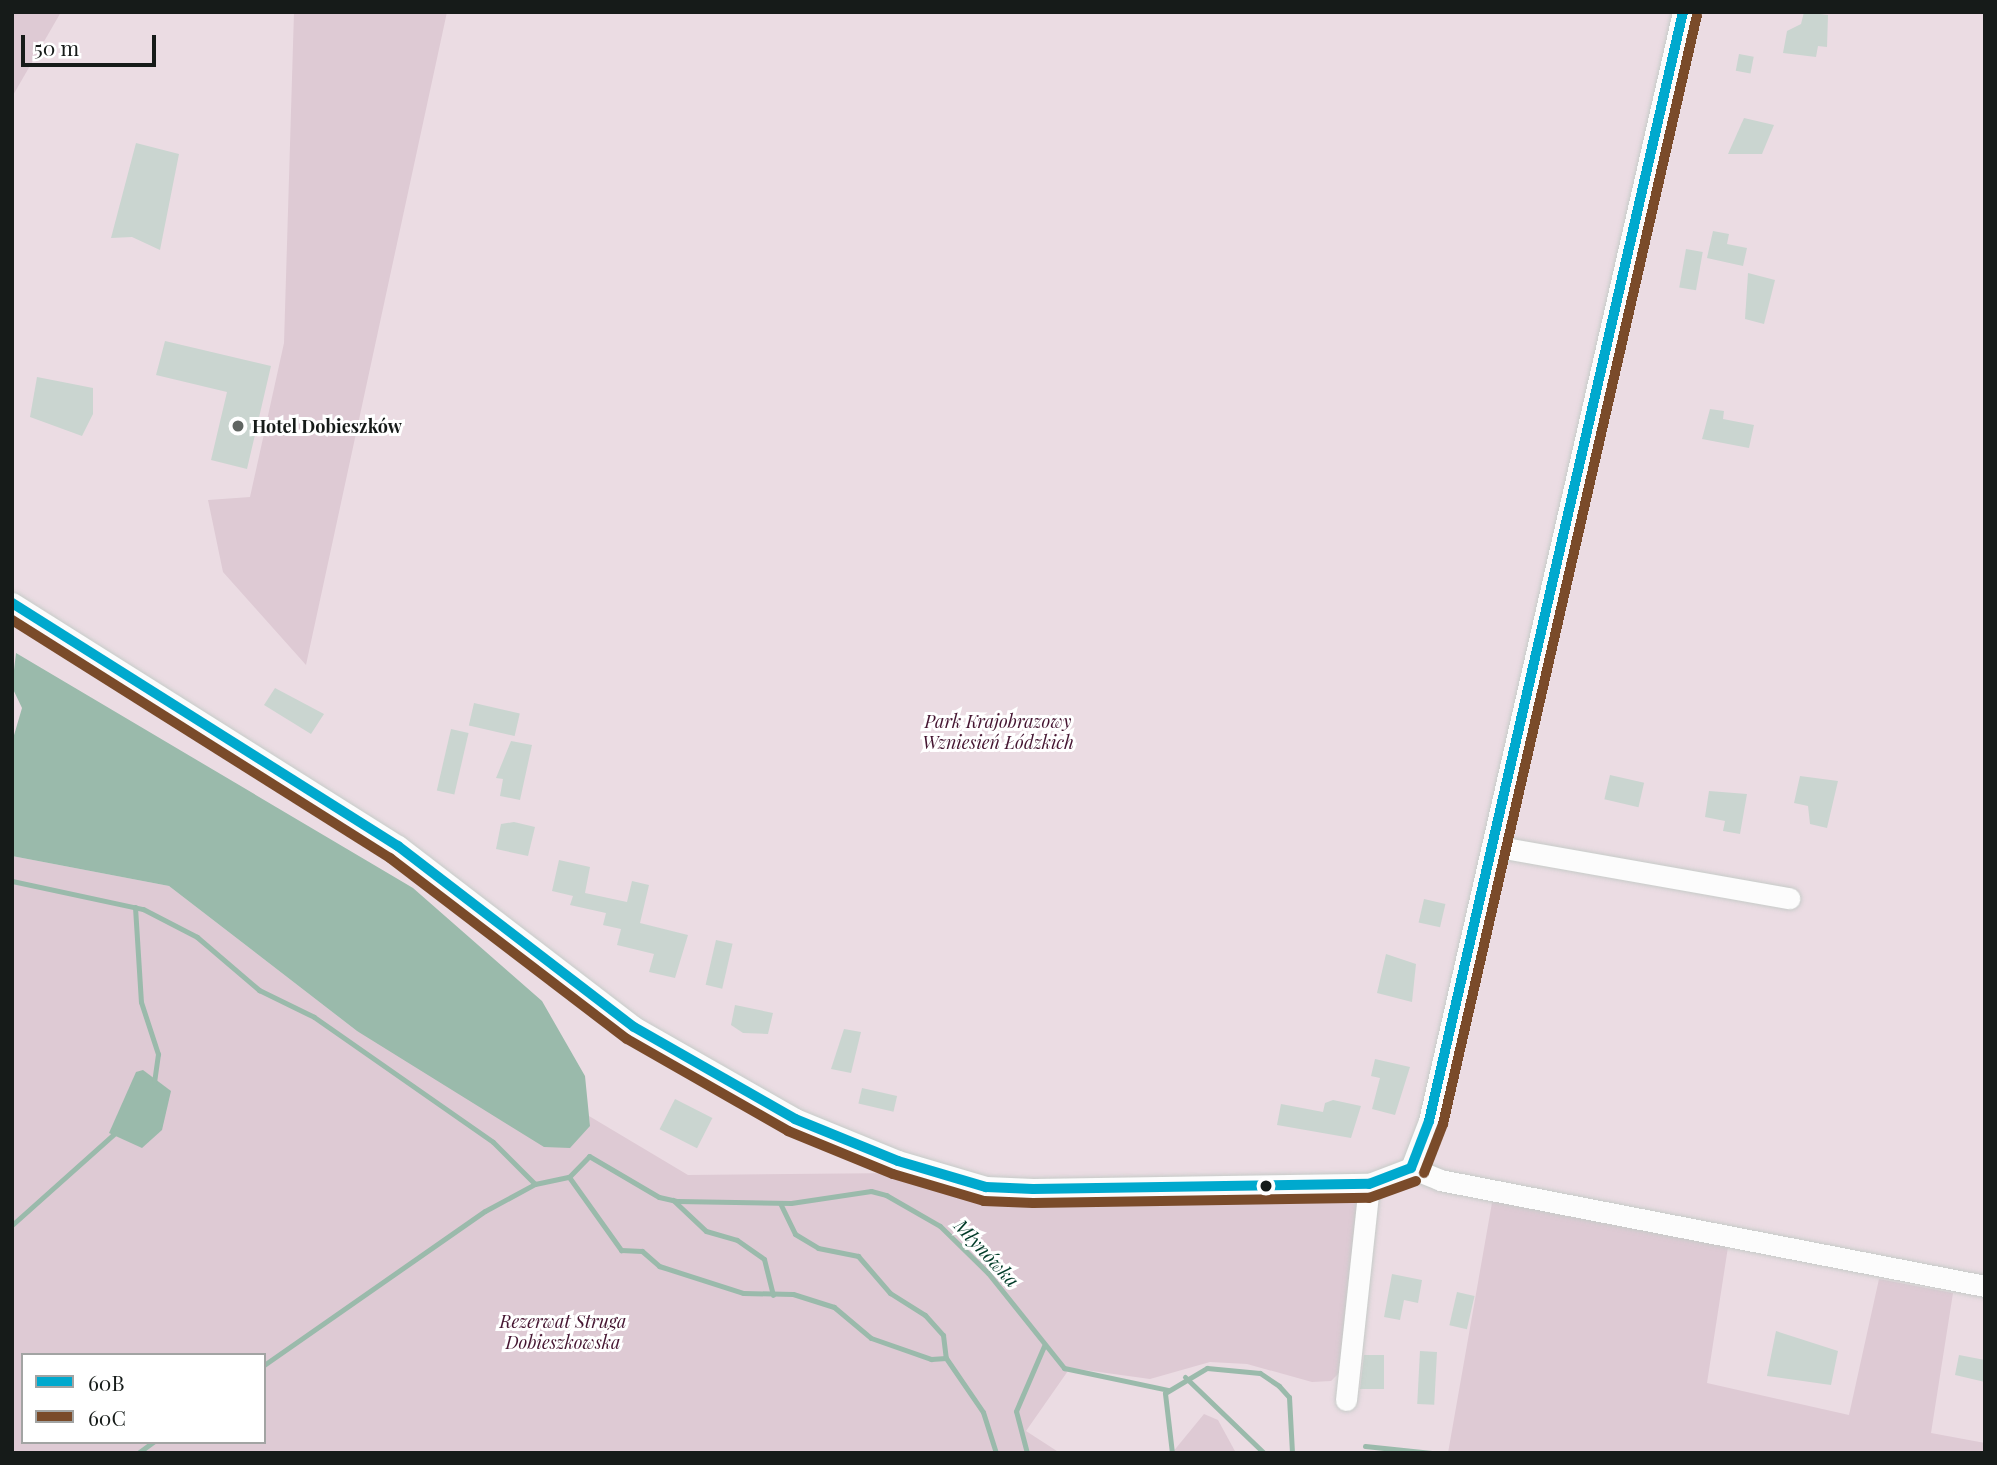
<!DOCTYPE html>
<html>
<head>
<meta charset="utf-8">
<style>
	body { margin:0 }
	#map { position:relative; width:1997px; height:1465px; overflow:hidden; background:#e8eeeb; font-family:"Playfair Display",serif }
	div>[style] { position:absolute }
	.green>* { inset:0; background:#ebdce3 }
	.forest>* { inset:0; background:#decad4 }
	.water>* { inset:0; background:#9abaab }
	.stream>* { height:5px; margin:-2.5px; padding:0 2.5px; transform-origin:2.5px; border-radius:2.5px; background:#9abaab }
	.building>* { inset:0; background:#cad5d0; transform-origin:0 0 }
	.roads { filter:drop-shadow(0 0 2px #c6cbc8) drop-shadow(0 0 2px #c6cbc8) }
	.minor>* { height:21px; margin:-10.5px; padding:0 10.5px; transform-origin:10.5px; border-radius:10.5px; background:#fcfcfc }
	.bus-1>* { height:10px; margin:-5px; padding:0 5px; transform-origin:5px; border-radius:5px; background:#00a9ce }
	.bus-2>* { height:10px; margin:-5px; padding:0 5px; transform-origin:5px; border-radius:5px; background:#7a4b2a }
	.dots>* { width:19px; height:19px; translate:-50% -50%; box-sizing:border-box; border:4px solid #fff; border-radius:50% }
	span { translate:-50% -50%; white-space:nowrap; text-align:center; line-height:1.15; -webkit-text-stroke:6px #fff; paint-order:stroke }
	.poi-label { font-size:18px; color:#161b19; font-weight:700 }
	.left { translate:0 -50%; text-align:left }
	.park-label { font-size:18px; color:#451531; font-style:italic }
	.water-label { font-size:19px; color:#003b28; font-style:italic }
	.frame { position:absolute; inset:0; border:14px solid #161b19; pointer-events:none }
	.legend { position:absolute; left:21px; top:1353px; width:245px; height:91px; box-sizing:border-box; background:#fff; border:2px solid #a2a4a3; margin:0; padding:9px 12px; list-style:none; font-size:21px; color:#161b19 }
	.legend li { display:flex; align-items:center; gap:14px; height:35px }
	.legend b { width:35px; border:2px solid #a2a4a3 }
	.scale { position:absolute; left:21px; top:35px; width:135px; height:32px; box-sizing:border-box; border:4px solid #161b19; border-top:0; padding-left:9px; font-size:21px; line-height:24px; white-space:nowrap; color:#161b19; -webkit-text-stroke:5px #fff; paint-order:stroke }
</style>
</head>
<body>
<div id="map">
	<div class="green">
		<i style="clip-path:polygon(evenodd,12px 12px,1985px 12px,1985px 1453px,12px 1453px,12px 12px,23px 1355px,264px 1355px,264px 1442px,23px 1442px,23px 1355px)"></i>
	</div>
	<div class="forest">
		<i style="clip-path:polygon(12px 12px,61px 12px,12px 97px)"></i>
		<i style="clip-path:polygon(294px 12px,447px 12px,306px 665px,223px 572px,208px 500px,250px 497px,284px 343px)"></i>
		<i style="clip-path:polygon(evenodd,12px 856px,169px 886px,357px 1031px,590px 1126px,589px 1116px,688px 1175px,900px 1173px,972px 1195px,1349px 1193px,1358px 1198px,1341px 1371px,1331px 1381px,1312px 1382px,1247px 1364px,1210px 1362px,1150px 1379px,1070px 1368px,1026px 1431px,1060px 1453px,12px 1453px,12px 856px,23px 1355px,264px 1355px,264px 1442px,23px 1442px,23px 1355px)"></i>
		<i style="clip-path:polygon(1493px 1197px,1728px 1247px,1707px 1383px,1849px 1415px,1879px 1279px,1953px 1293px,1931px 1433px,1985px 1443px,1985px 1453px,1448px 1453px)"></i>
		<i style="clip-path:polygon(1204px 1414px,1218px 1420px,1236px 1453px,1172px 1453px)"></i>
	</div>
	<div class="water">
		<i style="clip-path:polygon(16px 653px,413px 888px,542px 1001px,585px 1076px,590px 1126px,570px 1148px,544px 1147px,357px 1031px,169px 886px,12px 856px,12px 742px,22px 708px,12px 687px)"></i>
		<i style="clip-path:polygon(143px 1070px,171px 1091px,162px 1130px,142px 1148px,109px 1133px,136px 1072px)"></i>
	</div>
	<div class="stream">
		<i style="left:12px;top:881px;width:134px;rotate:12.1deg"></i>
		<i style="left:143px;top:909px;width:61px;rotate:27.4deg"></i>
		<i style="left:197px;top:937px;width:82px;rotate:40.5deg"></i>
		<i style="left:259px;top:990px;width:61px;rotate:26.1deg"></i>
		<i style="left:314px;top:1017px;width:218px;rotate:34.9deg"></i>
		<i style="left:493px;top:1142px;width:59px;rotate:45deg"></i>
		<i style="left:535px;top:1184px;width:35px;rotate:-12deg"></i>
		<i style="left:569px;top:1177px;width:90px;rotate:54.5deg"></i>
		<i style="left:621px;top:1250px;width:21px;rotate:3deg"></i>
		<i style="left:642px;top:1251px;width:23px;rotate:41deg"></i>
		<i style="left:659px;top:1266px;width:88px;rotate:17.8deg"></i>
		<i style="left:743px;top:1293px;width:50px;rotate:1.1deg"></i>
		<i style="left:793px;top:1294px;width:43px;rotate:17.6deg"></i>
		<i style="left:834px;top:1307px;width:48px;rotate:40deg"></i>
		<i style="left:871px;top:1338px;width:64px;rotate:19.3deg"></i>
		<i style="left:931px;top:1359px;width:15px;rotate:-4deg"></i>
		<i style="left:946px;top:1358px;width:65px;rotate:55.6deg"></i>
		<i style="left:983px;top:1412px;width:43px;rotate:72.4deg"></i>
		<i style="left:135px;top:907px;width:95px;rotate:86.4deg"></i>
		<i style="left:141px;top:1002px;width:55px;rotate:71.9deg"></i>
		<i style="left:158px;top:1054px;width:28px;rotate:98deg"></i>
		<i style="left:569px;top:1177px;width:29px;rotate:-46deg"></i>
		<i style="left:589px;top:1156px;width:81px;rotate:30.4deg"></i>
		<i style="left:659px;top:1197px;width:18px;rotate:13deg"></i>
		<i style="left:677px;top:1201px;width:114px;rotate:1deg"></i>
		<i style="left:791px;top:1203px;width:81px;rotate:-8.5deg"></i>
		<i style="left:871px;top:1191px;width:16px;rotate:15deg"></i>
		<i style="left:886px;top:1195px;width:62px;rotate:29.9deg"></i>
		<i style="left:940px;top:1226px;width:67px;rotate:44.4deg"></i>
		<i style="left:988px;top:1273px;width:122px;rotate:51.3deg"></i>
		<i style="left:1064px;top:1368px;width:106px;rotate:11.9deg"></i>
		<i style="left:673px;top:1200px;width:45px;rotate:43.2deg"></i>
		<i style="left:706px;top:1231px;width:32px;rotate:16deg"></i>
		<i style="left:737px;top:1240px;width:33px;rotate:35deg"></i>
		<i style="left:764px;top:1259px;width:37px;rotate:76deg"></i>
		<i style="left:780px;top:1203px;width:34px;rotate:64deg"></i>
		<i style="left:795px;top:1234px;width:27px;rotate:31deg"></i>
		<i style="left:818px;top:1248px;width:41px;rotate:11.3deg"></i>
		<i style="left:858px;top:1256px;width:49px;rotate:49.1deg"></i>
		<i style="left:890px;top:1293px;width:41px;rotate:32.2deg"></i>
		<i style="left:925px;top:1315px;width:27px;rotate:48deg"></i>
		<i style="left:943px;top:1335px;width:23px;rotate:83deg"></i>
		<i style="left:12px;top:1225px;width:141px;rotate:-41.8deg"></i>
		<i style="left:264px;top:1365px;width:269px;rotate:-34.9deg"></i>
		<i style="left:485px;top:1211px;width:57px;rotate:-28.4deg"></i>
		<i style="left:1185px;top:1377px;width:110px;rotate:43.9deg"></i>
		<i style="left:1365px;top:1446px;width:67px;rotate:6deg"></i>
		<i style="left:138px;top:1453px;width:19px;rotate:-36deg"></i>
		<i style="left:1027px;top:1453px;width:43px;rotate:-104.7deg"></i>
		<i style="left:1016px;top:1411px;width:71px;rotate:-66.7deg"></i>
		<i style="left:1172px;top:1453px;width:60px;rotate:-96.7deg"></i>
		<i style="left:1165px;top:1393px;width:49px;rotate:-30.8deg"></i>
		<i style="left:1207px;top:1368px;width:53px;rotate:5.4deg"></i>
		<i style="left:1260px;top:1373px;width:23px;rotate:34deg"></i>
		<i style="left:1279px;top:1386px;width:15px;rotate:48deg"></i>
		<i style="left:1289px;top:1397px;width:56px;rotate:86.9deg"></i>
	</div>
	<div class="building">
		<i style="clip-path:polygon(1804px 12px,1828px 15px,1827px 47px,1818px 46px,1816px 57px,1783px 53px,1787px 31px,1801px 24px)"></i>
		<i style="left:1739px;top:54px;width:15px;height:17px;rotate:11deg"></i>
		<i style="clip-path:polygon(1744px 118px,1774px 125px,1762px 154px,1728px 154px)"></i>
		<i style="clip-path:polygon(136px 143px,179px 154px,160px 250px,132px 237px,111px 238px)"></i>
		<i style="clip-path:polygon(1713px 231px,1729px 234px,1727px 244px,1747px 248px,1743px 266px,1707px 258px)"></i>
		<i style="left:1686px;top:249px;width:17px;height:39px;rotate:10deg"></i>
		<i style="clip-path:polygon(1748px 273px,1775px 280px,1764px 324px,1745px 319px)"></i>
		<i style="clip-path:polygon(165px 341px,271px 366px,247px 469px,211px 460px,227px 392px,156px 375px)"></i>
		<i style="clip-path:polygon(37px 377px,93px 388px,93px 414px,82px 436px,30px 417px)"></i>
		<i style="clip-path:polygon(1710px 409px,1724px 411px,1723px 419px,1754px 425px,1749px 448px,1702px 439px)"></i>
		<i style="clip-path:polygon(275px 688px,324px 714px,311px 734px,264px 705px)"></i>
		<i style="left:474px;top:703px;width:47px;height:23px;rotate:13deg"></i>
		<i style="left:451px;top:729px;width:18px;height:63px;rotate:13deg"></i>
		<i style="clip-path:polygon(511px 741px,532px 745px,520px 800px,500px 796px,503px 779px,496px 778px)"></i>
		<i style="left:1610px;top:775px;width:35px;height:25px;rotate:13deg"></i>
		<i style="clip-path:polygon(1800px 776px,1838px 781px,1827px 828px,1810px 824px,1808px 806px,1794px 803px)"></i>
		<i style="clip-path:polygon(1709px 791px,1747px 794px,1740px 834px,1723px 831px,1725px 821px,1705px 817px)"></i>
		<i style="clip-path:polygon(514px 822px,535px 827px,528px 856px,496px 849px,501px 824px)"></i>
		<i style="clip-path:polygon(559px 860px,590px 867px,585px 893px,627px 902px,632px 881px,649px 885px,640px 923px,688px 935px,675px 978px,649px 972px,654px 954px,617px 945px,621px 929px,603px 925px,606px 913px,570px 905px,573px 896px,552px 891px)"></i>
		<i style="left:1424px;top:899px;width:22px;height:24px;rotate:13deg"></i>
		<i style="left:716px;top:940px;width:17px;height:46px;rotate:13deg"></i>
		<i style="clip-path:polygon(1386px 954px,1416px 964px,1412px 1002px,1377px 993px)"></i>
		<i style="clip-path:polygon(735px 1005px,773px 1013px,768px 1034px,743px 1033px,731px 1025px)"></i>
		<i style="clip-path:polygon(844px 1029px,861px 1032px,851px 1073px,831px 1069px)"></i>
		<i style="clip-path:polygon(1375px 1059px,1410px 1067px,1395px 1115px,1372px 1109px,1380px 1078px,1371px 1076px)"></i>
		<i style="left:862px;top:1088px;width:36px;height:16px;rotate:13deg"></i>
		<i style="left:675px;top:1099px;width:42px;height:34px;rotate:27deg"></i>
		<i style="clip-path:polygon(1333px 1100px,1361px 1106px,1351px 1138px,1277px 1125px,1281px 1104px,1323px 1112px,1325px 1103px)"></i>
		<i style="clip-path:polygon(1392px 1274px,1422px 1280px,1418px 1303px,1404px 1300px,1400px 1320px,1384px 1317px)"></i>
		<i style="left:1457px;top:1292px;width:18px;height:34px;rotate:13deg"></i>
		<i style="clip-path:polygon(1776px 1331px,1838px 1351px,1831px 1385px,1767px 1376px)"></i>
		<i style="left:1420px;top:1351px;width:17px;height:53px;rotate:3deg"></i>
		<i style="clip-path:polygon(1364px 1355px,1384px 1355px,1384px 1389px,1360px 1389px)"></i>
		<i style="clip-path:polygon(1959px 1355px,1985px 1360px,1985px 1382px,1955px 1375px)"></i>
	</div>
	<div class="roads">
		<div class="minor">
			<i style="left:12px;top:603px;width:456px;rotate:32.2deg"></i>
			<i style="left:398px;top:846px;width:297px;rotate:37.5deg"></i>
			<i style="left:634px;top:1027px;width:185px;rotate:29.7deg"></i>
			<i style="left:795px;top:1119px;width:111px;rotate:22.2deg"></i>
			<i style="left:898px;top:1161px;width:92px;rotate:16.5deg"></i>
			<i style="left:986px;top:1187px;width:47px;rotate:2.4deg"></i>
			<i style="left:1033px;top:1189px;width:336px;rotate:-0.9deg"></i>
			<i style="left:1369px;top:1184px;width:45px;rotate:-20.9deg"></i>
			<i style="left:1493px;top:846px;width:301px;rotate:10deg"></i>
			<i style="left:1411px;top:1168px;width:50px;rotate:-69deg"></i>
			<i style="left:1429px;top:1121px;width:1138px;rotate:-77.1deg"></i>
			<i style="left:1411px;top:1168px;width:31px;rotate:22deg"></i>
			<i style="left:1440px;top:1180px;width:555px;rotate:11.01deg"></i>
			<i style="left:1346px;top:1400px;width:217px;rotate:-83.9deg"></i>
		</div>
	</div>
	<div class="bus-1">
		<i style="left:12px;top:603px;width:456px;rotate:32.2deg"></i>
		<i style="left:398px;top:846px;width:297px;rotate:37.5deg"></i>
		<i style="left:634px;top:1027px;width:185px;rotate:29.7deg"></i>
		<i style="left:795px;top:1119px;width:111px;rotate:22.2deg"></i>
		<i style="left:898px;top:1161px;width:92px;rotate:16.5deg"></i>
		<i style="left:986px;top:1187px;width:47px;rotate:2.4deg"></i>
		<i style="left:1033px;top:1189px;width:336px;rotate:-0.9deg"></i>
		<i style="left:1369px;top:1184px;width:45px;rotate:-20.9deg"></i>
		<i style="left:1411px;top:1168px;width:50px;rotate:-69deg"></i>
		<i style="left:1429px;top:1121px;width:1138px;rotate:-77.1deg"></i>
	</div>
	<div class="bus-2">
		<i style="left:12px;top:620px;width:447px;rotate:32.2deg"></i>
		<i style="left:390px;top:858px;width:298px;rotate:37.4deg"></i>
		<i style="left:627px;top:1039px;width:185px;rotate:29.7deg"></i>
		<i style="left:788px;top:1131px;width:113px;rotate:22.3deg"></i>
		<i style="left:893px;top:1174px;width:95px;rotate:16.5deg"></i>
		<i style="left:984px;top:1201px;width:49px;rotate:2.3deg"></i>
		<i style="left:1033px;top:1203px;width:336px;rotate:-0.9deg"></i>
		<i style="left:1369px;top:1198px;width:50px;rotate:-19.9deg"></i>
		<i style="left:1424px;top:1173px;width:53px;rotate:-68.8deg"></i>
		<i style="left:1443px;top:1124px;width:1138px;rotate:-77.1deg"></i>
	</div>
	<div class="dots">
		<i style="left:238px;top:426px;background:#606562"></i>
		<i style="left:1266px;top:1186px;background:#161b19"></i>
	</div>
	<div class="poi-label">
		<span class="left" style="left:252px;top:426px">Hotel Dobieszków</span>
	</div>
	<div class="park-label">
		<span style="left:998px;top:732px">Park Krajobrazowy<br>Wzniesień Łódzkich</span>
		<span style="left:563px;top:1332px">Rezerwat Struga<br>Dobieszkowska</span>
	</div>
	<div class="water-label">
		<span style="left:987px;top:1253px;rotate:47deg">Młynówka</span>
	</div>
	<div class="frame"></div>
	<ul class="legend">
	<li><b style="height:9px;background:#00a9ce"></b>60B</li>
	<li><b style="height:9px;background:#7a4b2a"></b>60C</li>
	</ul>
	<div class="scale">50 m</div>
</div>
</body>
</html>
